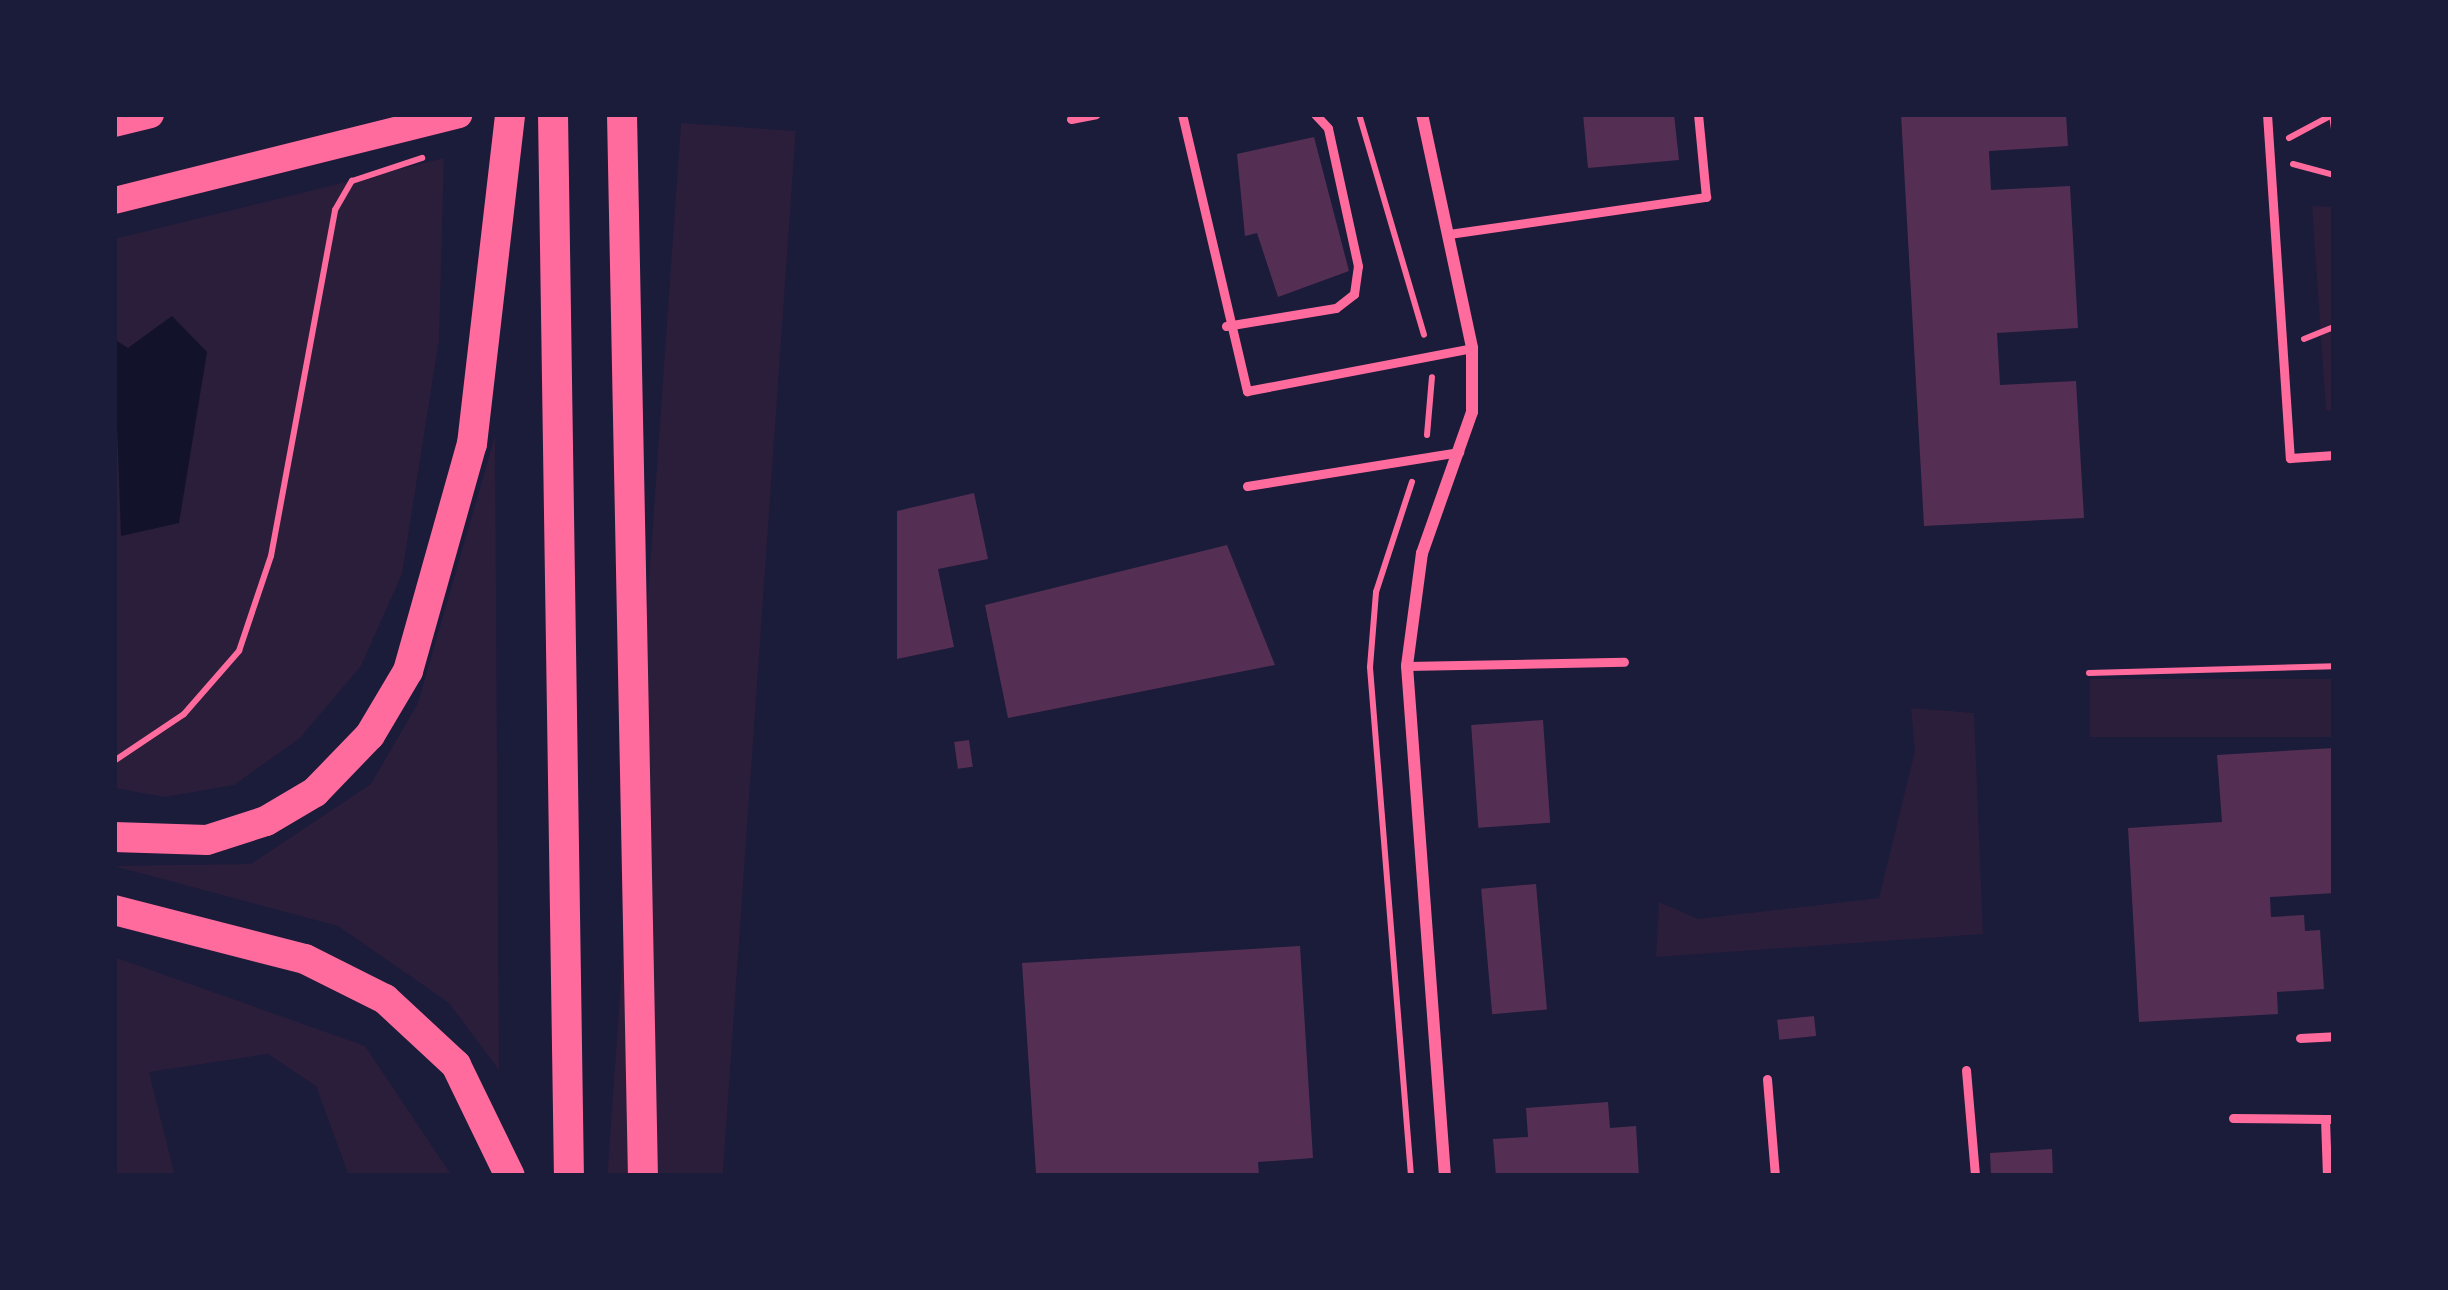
<!DOCTYPE html>
<html>
<head>
<meta charset="utf-8">
<style>
	body { margin:0 }
	#map { position:relative; width:2448px; height:1290px; overflow:hidden; background:#1b1b3a; font-family:Georgia,serif }
	div>[style] { position:absolute }
	.green>* { inset:0; background:#2a1e3b; transform-origin:0 0 }
	.water>* { inset:0; background:#12122b }
	.building>* { inset:0; background:#542f53; transform-origin:0 0 }
	.path>* { height:6px; margin:-3px; padding:0 3px; transform-origin:3px; border-radius:3px; background:#ff6b9d }
	.service>* { height:9px; margin:-4.5px; padding:0 4.5px; transform-origin:4.5px; border-radius:4.5px; background:#ff6b9d }
	.minor>* { height:12px; margin:-6px; padding:0 6px; transform-origin:6px; border-radius:6px; background:#ff6b9d }
	.primary>* { height:27px; margin:-13.5px; padding:0 13.5px; transform-origin:13.5px; border-radius:13.5px; background:#ff6b9d }
	.motorway>* { height:30px; margin:-15px; padding:0 15px; transform-origin:15px; border-radius:15px; background:#ff6b9d }
	span { translate:-50% -50%; white-space:nowrap; text-align:center; line-height:1.15; -webkit-text-stroke:10px #1b1b3a; paint-order:stroke }
	.frame { position:absolute; inset:0; border:117px solid #1b1b3a; pointer-events:none }
</style>
</head>
<body>
<div id="map">
	<div class="green">
		<i style="left:681px;top:123px;width:115px;height:1053px;rotate:4deg"></i>
		<i style="clip-path:polygon(444px 158px,439px 340px,402px 574px,361px 666px,300px 738px,234px 785px,165px 797px,114px 788px,114px 239px)"></i>
		<i style="clip-path:polygon(2312px 206px,2334px 207px,2334px 412px,2326px 410px)"></i>
		<i style="clip-path:polygon(495px 436px,499px 1070px,449px 1003px,338px 926px,114px 866px,251px 864px,371px 784px,418px 703px)"></i>
		<i style="left:2334px;top:679px;width:58px;height:244px;rotate:90deg"></i>
		<i style="clip-path:polygon(1911px 708px,1974px 713px,1983px 934px,1656px 957px,1659px 902px,1698px 919px,1879px 898px,1915px 751px)"></i>
		<i style="clip-path:polygon(114px 957px,365px 1046px,452px 1176px,349px 1176px,316px 1086px,268px 1054px,149px 1072px,175px 1176px,114px 1176px)"></i>
	</div>
	<div class="water">
		<i style="clip-path:polygon(172px 316px,207px 352px,179px 523px,121px 536px,114px 339px,128px 348px)"></i>
	</div>
	<div class="building">
		<i style="clip-path:polygon(1583px 114px,1674px 114px,1679px 160px,1588px 168px)"></i>
		<i style="clip-path:polygon(1901px 114px,2066px 114px,2068px 146px,1989px 151px,1991px 190px,2070px 186px,2078px 328px,1997px 333px,2000px 385px,2076px 381px,2084px 518px,1924px 526px)"></i>
		<i style="clip-path:polygon(1314px 137px,1349px 271px,1278px 297px,1257px 233px,1245px 236px,1237px 154px)"></i>
		<i style="clip-path:polygon(974px 493px,988px 559px,938px 569px,954px 647px,897px 659px,897px 511px)"></i>
		<i style="clip-path:polygon(1227px 545px,1275px 665px,1008px 718px,985px 605px)"></i>
		<i style="left:1543px;top:720px;width:103px;height:72px;rotate:86deg"></i>
		<i style="left:969px;top:740px;width:27px;height:15px;rotate:82deg"></i>
		<i style="clip-path:polygon(2334px 748px,2334px 893px,2270px 897px,2271px 917px,2304px 915px,2305px 931px,2320px 930px,2324px 989px,2277px 992px,2278px 1014px,2139px 1022px,2128px 828px,2222px 822px,2217px 755px)"></i>
		<i style="left:1536px;top:884px;width:126px;height:55px;rotate:85deg"></i>
		<i style="clip-path:polygon(1300px 946px,1313px 1158px,1258px 1162px,1259px 1176px,1036px 1173px,1022px 963px)"></i>
		<i style="left:1814px;top:1016px;width:20px;height:37px;rotate:84deg"></i>
		<i style="clip-path:polygon(1608px 1102px,1610px 1128px,1636px 1126px,1639px 1176px,1496px 1176px,1493px 1139px,1528px 1137px,1526px 1108px)"></i>
		<i style="clip-path:polygon(2052px 1149px,2053px 1176px,1991px 1176px,1990px 1153px)"></i>
	</div>
	<div class="path">
		<i style="left:1359px;top:114px;width:230px;rotate:73.6deg"></i>
		<i style="left:2289px;top:138px;width:49px;rotate:-28.1deg"></i>
		<i style="left:2332px;top:115px;width:14px;rotate:82deg"></i>
		<i style="left:2293px;top:164px;width:42px;rotate:15deg"></i>
		<i style="left:2304px;top:339px;width:32px;rotate:-22deg"></i>
		<i style="left:1427px;top:435px;width:58px;rotate:-85.1deg"></i>
		<i style="left:2089px;top:673px;width:245px;rotate:-1.6deg"></i>
		<i style="left:114px;top:761px;width:84px;rotate:-33.9deg"></i>
		<i style="left:184px;top:714px;width:84px;rotate:-48.9deg"></i>
		<i style="left:239px;top:651px;width:100px;rotate:-71.4deg"></i>
		<i style="left:271px;top:556px;width:352px;rotate:-79.5deg"></i>
		<i style="left:335px;top:210px;width:34px;rotate:-60deg"></i>
		<i style="left:352px;top:181px;width:74px;rotate:-18.2deg"></i>
		<i style="left:1411px;top:1176px;width:511px;rotate:-94.61deg"></i>
		<i style="left:1370px;top:667px;width:75px;rotate:-85.4deg"></i>
		<i style="left:1376px;top:592px;width:116px;rotate:-71.9deg"></i>
	</div>
	<div class="service">
		<i style="left:1182px;top:114px;width:285px;rotate:76.8deg"></i>
		<i style="left:1247px;top:391px;width:229px;rotate:-10.8deg"></i>
		<i style="left:2267px;top:114px;width:345px;rotate:86.2deg"></i>
		<i style="left:2290px;top:458px;width:44px;rotate:-3.9deg"></i>
		<i style="left:1071px;top:119px;width:25px;rotate:-11deg"></i>
		<i style="left:1449px;top:234px;width:260px;rotate:-8.2deg"></i>
		<i style="left:1706px;top:197px;width:83px;rotate:-95.5deg"></i>
		<i style="left:1226px;top:326px;width:111px;rotate:-9.3deg"></i>
		<i style="left:1336px;top:308px;width:23px;rotate:-38deg"></i>
		<i style="left:1354px;top:294px;width:28px;rotate:-82deg"></i>
		<i style="left:1358px;top:266px;width:141px;rotate:-102.3deg"></i>
		<i style="left:1328px;top:128px;width:19px;rotate:-133deg"></i>
		<i style="left:1247px;top:486px;width:215px;rotate:-9.1deg"></i>
		<i style="left:1407px;top:666px;width:217px;rotate:-1.1deg"></i>
		<i style="left:2300px;top:1038px;width:34px;rotate:-3deg"></i>
		<i style="left:1966px;top:1070px;width:106px;rotate:85.1deg"></i>
		<i style="left:1767px;top:1079px;width:97px;rotate:85.3deg"></i>
		<i style="left:2233px;top:1118px;width:92px;rotate:0.6deg"></i>
		<i style="left:2327px;top:1176px;width:57px;rotate:-92deg"></i>
		<i style="left:2325px;top:1119px;width:9px"></i>
	</div>
	<div class="minor">
		<i style="left:1422px;top:114px;width:239px;rotate:77.9deg"></i>
		<i style="left:1472px;top:348px;width:64px;rotate:90deg"></i>
		<i style="left:1472px;top:412px;width:150px;rotate:109.5deg"></i>
		<i style="left:1422px;top:553px;width:114px;rotate:97.6deg"></i>
		<i style="left:1407px;top:666px;width:511px;rotate:85.74deg"></i>
	</div>
	<div class="primary">
		<i style="left:114px;top:123px;width:37px;rotate:-14deg"></i>
		<i style="left:114px;top:200px;width:355px;rotate:-14deg"></i>
	</div>
	<div class="motorway">
		<i style="left:553px;top:114px;width:1062px;rotate:89.14deg"></i>
		<i style="left:622px;top:114px;width:1062px;rotate:88.87deg"></i>
		<i style="left:114px;top:837px;width:93px;rotate:1.8deg"></i>
		<i style="left:207px;top:840px;width:62px;rotate:-17.9deg"></i>
		<i style="left:266px;top:821px;width:57px;rotate:-30.6deg"></i>
		<i style="left:315px;top:792px;width:79px;rotate:-46deg"></i>
		<i style="left:370px;top:735px;width:74px;rotate:-59.3deg"></i>
		<i style="left:408px;top:671px;width:236px;rotate:-74.3deg"></i>
		<i style="left:472px;top:444px;width:332px;rotate:-83.4deg"></i>
		<i style="left:114px;top:910px;width:197px;rotate:14.4deg"></i>
		<i style="left:305px;top:959px;width:89px;rotate:26.6deg"></i>
		<i style="left:385px;top:999px;width:97px;rotate:42.9deg"></i>
		<i style="left:456px;top:1065px;width:123px;rotate:64.1deg"></i>
	</div>
	<div class="frame"></div>
</div>
</body>
</html>
